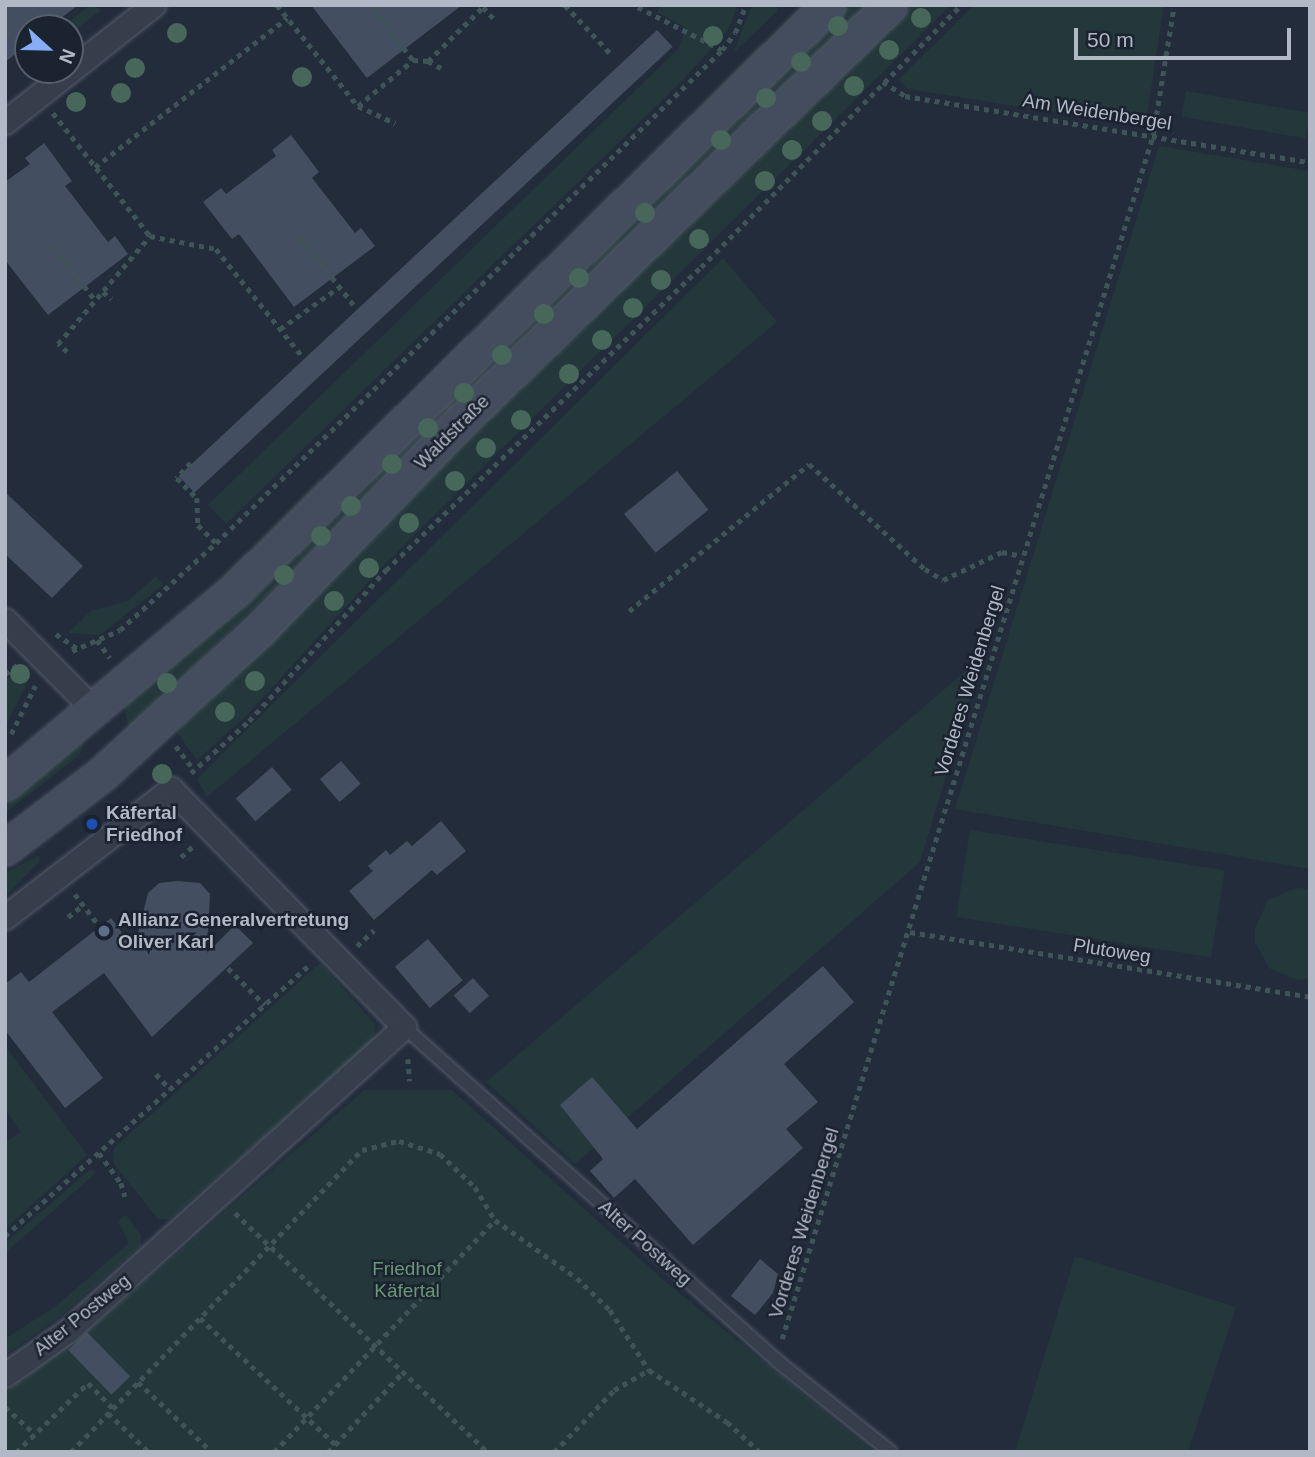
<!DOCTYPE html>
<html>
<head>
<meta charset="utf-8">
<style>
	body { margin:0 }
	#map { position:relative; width:1315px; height:1457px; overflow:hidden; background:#222c3b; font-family:Helvetica,sans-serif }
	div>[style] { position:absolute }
	.green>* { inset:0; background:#24383c; transform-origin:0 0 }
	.building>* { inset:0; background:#434f60; transform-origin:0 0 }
	.path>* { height:4.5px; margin-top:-2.25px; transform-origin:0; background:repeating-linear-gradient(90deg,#3f5456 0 5px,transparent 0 10px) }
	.roads { filter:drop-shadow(0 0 2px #545c69) drop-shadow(0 0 2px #545c69) }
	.lane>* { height:12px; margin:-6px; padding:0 6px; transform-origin:6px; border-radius:6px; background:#363e4b }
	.street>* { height:23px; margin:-11.5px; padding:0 11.5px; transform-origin:11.5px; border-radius:11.5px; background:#363e4b }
	.secondary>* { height:33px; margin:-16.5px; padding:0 16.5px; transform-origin:16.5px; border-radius:16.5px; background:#444d5e }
	.trees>* { width:20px; height:20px; margin:-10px; border-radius:50%; background:#48675b }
	.dots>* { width:19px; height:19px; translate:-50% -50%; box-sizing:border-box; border:4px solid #1b2330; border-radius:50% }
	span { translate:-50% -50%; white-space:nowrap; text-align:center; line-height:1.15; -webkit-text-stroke:5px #1b2330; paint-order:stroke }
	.street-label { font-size:19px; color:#b1b9c7 }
	.poi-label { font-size:19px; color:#b1b9c7; font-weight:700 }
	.left { translate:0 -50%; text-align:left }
	.park-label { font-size:19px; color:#689875 }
	.frame { position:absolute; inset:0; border:7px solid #b1b9c7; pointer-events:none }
	.north { position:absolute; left:14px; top:14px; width:70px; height:70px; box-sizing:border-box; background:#1b2330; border:2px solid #575f6c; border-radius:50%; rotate:112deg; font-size:19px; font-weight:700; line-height:28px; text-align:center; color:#b1b9c7 }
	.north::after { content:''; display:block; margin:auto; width:24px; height:32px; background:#86adf8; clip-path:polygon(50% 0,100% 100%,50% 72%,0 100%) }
	.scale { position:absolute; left:1074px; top:28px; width:217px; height:32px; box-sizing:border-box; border:4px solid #b1b9c7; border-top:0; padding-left:9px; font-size:21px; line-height:24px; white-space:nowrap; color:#b1b9c7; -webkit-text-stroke:5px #1b2330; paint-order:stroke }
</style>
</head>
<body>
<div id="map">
	<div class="green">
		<i style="clip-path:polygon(90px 5px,101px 10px,70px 34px,70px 28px,61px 28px)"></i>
		<i style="clip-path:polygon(661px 5px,738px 5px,728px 30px,684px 79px,226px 524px,208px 505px,678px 49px,686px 28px,657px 12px)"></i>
		<i style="clip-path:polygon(752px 5px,777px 5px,777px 11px,733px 54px)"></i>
		<i style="clip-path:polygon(850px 5px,868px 5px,129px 731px,124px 706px,259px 589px,411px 433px)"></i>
		<i style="clip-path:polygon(911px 5px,951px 5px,383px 566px,245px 717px,197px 760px,176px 731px,285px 626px,479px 426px)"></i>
		<i style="clip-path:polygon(974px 5px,1164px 5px,1147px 115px,1126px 123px,907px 89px,899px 79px)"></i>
		<i style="left:1186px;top:91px;width:126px;height:26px;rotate:10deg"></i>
		<i style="clip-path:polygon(1159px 146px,1310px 171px,1310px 869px,955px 809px)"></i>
		<i style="clip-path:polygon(723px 258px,777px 322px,207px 797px,197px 779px)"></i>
		<i style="clip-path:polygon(156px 576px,163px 585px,100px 635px,68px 633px,91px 611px,128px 601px)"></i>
		<i style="clip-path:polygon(982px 657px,920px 862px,575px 1164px,486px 1082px)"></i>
		<i style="clip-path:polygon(22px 669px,30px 677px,5px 727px,5px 681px)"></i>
		<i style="clip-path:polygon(78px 743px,84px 743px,79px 756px,5px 813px,5px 799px)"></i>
		<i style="left:970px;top:830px;width:258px;height:88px;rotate:9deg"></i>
		<i style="clip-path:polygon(39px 855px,40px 861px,5px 896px,5px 873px)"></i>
		<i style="clip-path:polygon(1296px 888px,1310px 889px,1310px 979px,1297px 980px,1269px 968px,1255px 942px,1255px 928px,1268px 900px)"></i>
		<i style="clip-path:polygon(320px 963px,376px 1025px,373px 1040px,170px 1219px,158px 1219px,113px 1163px,114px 1148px)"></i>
		<i style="clip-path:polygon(5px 1046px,87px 1155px,5px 1229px,5px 1142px,21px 1132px,5px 1109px)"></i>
		<i style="clip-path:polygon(364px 1090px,452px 1090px,661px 1278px,874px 1452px,5px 1452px,5px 1393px,89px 1330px)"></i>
		<i style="clip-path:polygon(92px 1168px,96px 1173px,5px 1253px,5px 1243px)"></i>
		<i style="clip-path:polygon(126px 1215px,141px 1236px,141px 1246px,59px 1317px,5px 1355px,5px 1339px,56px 1306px,129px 1243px,118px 1221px)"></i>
		<i style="clip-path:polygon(1075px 1256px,1236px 1307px,1188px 1452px,1015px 1452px)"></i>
	</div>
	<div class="building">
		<i style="clip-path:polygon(5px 5px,78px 5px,48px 28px,28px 28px,28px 44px,5px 62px)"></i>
		<i style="clip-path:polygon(311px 5px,462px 5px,367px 78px)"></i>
		<i style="left:657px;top:30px;width:23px;height:654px;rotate:47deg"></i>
		<i style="clip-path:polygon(291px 135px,319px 172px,312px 178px,355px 233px,361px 228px,375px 246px,294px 307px,239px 234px,232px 239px,203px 202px,221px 188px,226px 194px,276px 156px,272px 150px)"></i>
		<i style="clip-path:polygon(44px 143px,72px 181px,65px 186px,108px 242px,115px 236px,128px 254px,48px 315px,5px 260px,5px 182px,30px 164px,25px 158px)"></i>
		<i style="left:677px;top:471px;width:50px;height:68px;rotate:51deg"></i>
		<i style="clip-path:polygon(5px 492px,83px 566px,52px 598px,5px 554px)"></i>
		<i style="left:341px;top:761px;width:30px;height:28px;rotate:49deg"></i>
		<i style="left:272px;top:767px;width:30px;height:48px;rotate:49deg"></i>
		<i style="clip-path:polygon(441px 821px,466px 851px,437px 875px,432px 870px,374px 920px,349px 891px,373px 871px,368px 866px,386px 850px,390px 855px,407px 841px,412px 846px)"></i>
		<i style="clip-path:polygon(178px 881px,200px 883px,210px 894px,207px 953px,235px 925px,253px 943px,152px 1037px,104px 973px,52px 1012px,103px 1078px,65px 1108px,5px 1030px,5px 984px,21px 972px,29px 982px,111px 918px,134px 949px,148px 893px,159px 883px)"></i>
		<i style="left:428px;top:939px;width:54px;height:43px;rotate:50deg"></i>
		<i style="clip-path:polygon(823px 966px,854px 1002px,784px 1064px,818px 1102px,786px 1129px,803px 1148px,693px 1245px,635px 1179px,614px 1198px,590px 1171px,603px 1159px,560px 1105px,592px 1077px,637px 1129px)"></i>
		<i style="left:473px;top:978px;width:24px;height:26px;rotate:48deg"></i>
		<i style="clip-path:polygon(760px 1259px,778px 1274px,773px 1293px,755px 1315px,731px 1296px)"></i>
		<i style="left:87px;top:1332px;width:62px;height:26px;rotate:46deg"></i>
	</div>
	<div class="path">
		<i style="left:277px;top:5px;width:129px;rotate:51.3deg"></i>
		<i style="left:358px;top:106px;width:41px;rotate:24.7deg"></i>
		<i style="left:565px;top:5px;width:66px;rotate:46.8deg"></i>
		<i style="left:483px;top:7px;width:16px;rotate:47deg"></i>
		<i style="left:638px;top:7px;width:94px;rotate:27.1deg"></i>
		<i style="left:373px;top:8px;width:66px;rotate:52.4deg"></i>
		<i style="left:428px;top:61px;width:80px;rotate:-44.5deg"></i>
		<i style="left:883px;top:82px;width:26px;rotate:32deg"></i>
		<i style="left:905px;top:96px;width:410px;rotate:9.3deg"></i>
		<i style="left:358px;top:106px;width:72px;rotate:-39.9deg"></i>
		<i style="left:413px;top:60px;width:15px;rotate:4deg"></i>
		<i style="left:428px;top:61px;width:15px;rotate:28deg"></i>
		<i style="left:53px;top:113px;width:157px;rotate:51.7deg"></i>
		<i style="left:95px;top:167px;width:243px;rotate:-37.8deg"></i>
		<i style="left:301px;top:238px;width:85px;rotate:51.7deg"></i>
		<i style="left:54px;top:246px;width:68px;rotate:52.8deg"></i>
		<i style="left:103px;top:292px;width:11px;rotate:38deg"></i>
		<i style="left:280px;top:329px;width:72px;rotate:-35.4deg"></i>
		<i style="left:67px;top:352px;width:12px;rotate:-138deg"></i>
		<i style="left:58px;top:344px;width:142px;rotate:-49.6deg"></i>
		<i style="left:150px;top:236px;width:67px;rotate:11.1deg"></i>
		<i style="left:216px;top:249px;width:137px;rotate:51.2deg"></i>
		<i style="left:191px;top:463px;width:21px;rotate:133deg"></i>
		<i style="left:177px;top:478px;width:28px;rotate:45deg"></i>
		<i style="left:197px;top:498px;width:27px;rotate:88deg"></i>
		<i style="left:198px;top:525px;width:25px;rotate:45deg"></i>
		<i style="left:629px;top:611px;width:232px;rotate:-39.2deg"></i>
		<i style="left:809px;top:464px;width:156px;rotate:42.2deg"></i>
		<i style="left:925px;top:569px;width:21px;rotate:31deg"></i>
		<i style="left:943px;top:580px;width:65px;rotate:-25.4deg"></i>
		<i style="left:1002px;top:552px;width:20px;rotate:11deg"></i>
		<i style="left:56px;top:634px;width:27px;rotate:34deg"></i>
		<i style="left:97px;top:640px;width:22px;rotate:54deg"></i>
		<i style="left:72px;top:651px;width:52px;rotate:-23.6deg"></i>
		<i style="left:120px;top:630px;width:130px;rotate:-42.2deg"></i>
		<i style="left:216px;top:543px;width:706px;rotate:-44.25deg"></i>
		<i style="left:722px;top:50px;width:21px;rotate:-53deg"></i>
		<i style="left:735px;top:33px;width:30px;rotate:-69deg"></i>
		<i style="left:5px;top:674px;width:15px;rotate:-37deg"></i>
		<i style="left:11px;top:734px;width:54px;rotate:-63.4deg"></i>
		<i style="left:176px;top:746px;width:30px;rotate:53deg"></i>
		<i style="left:191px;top:773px;width:78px;rotate:-41.9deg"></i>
		<i style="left:249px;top:721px;width:204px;rotate:-47.8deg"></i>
		<i style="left:386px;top:570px;width:437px;rotate:-43.9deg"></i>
		<i style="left:701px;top:267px;width:369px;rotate:-45.2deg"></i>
		<i style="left:181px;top:857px;width:15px;rotate:-42deg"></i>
		<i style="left:75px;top:894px;width:41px;rotate:52.9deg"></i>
		<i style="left:68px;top:917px;width:19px;rotate:-39deg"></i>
		<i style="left:910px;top:932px;width:405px;rotate:9.2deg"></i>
		<i style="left:357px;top:946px;width:23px;rotate:-43deg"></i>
		<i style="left:228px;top:968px;width:52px;rotate:45deg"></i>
		<i style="left:408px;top:1059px;width:22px;rotate:85deg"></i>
		<i style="left:156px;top:1074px;width:21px;rotate:47deg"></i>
		<i style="left:99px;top:1153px;width:37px;rotate:54deg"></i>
		<i style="left:121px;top:1183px;width:14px;rotate:73deg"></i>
		<i style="left:235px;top:1213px;width:348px;rotate:43.4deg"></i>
		<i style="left:5px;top:1236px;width:409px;rotate:-41.7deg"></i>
		<i style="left:200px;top:1318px;width:185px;rotate:43deg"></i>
		<i style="left:782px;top:1339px;width:1260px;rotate:-72.87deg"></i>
		<i style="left:1153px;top:135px;width:132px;rotate:-80.8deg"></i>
		<i style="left:138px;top:1382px;width:102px;rotate:43.4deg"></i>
		<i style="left:5px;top:1407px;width:40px;rotate:42deg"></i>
		<i style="left:108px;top:1413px;width:57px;rotate:43.6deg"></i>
		<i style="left:16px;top:1452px;width:100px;rotate:-43.8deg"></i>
		<i style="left:88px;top:1383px;width:35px;rotate:45deg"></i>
		<i style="left:71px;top:1452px;width:419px;rotate:-46.1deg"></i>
		<i style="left:362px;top:1150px;width:38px;rotate:-14deg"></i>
		<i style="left:399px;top:1141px;width:43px;rotate:17.6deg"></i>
		<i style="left:440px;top:1154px;width:48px;rotate:43.3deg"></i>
		<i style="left:475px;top:1187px;width:39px;rotate:59deg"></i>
		<i style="left:495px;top:1220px;width:100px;rotate:35.3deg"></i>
		<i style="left:577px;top:1278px;width:46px;rotate:44.1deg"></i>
		<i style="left:610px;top:1310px;width:72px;rotate:57deg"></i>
		<i style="left:649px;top:1370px;width:94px;rotate:33.7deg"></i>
		<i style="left:727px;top:1422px;width:45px;rotate:42.3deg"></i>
		<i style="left:274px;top:1452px;width:320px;rotate:-46.4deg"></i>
		<i style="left:328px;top:1452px;width:110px;rotate:-46.8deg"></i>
		<i style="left:554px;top:1452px;width:86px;rotate:-45.9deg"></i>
		<i style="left:614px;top:1390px;width:40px;rotate:-29.7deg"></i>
	</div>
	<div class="roads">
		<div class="lane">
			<i style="left:404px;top:1027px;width:499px;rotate:41.8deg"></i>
			<i style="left:776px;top:1360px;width:147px;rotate:38.7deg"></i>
		</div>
		<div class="street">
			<i style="left:5px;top:122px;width:189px;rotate:-38.3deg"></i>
			<i style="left:5px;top:620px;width:128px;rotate:45.3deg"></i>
			<i style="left:5px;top:917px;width:210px;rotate:-37.6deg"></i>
			<i style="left:171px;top:789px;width:333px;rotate:45.6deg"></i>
			<i style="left:404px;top:1027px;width:454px;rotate:137.9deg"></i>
			<i style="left:67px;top:1331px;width:76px;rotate:144.6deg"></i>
		</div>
		<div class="secondary">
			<i style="left:5px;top:783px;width:297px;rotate:-40deg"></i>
			<i style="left:233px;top:592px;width:836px;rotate:-44.61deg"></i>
			<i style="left:5px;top:848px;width:123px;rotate:-37.4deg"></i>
			<i style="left:103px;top:773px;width:213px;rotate:-42.5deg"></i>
			<i style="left:260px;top:629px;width:279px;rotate:-46deg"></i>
			<i style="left:454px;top:428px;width:607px;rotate:-44.13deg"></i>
		</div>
	</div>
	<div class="trees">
		<i style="left:921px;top:18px"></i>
		<i style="left:838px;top:26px"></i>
		<i style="left:177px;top:33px"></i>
		<i style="left:713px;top:36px"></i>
		<i style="left:889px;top:50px"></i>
		<i style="left:801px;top:62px"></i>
		<i style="left:135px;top:68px"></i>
		<i style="left:302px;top:77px"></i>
		<i style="left:854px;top:86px"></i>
		<i style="left:121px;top:93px"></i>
		<i style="left:766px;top:98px"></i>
		<i style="left:76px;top:102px"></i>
		<i style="left:822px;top:121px"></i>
		<i style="left:721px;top:140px"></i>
		<i style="left:792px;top:150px"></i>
		<i style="left:765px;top:181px"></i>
		<i style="left:645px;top:213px"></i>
		<i style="left:699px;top:239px"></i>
		<i style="left:579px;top:278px"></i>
		<i style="left:661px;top:280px"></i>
		<i style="left:633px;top:308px"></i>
		<i style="left:544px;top:314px"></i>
		<i style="left:602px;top:340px"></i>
		<i style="left:502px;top:355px"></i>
		<i style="left:569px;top:374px"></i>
		<i style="left:464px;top:393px"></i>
		<i style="left:521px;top:420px"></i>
		<i style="left:428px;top:428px"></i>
		<i style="left:486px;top:448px"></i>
		<i style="left:392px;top:464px"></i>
		<i style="left:455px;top:481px"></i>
		<i style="left:351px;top:506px"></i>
		<i style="left:409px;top:523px"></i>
		<i style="left:321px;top:536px"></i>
		<i style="left:369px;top:568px"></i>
		<i style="left:284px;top:575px"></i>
		<i style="left:334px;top:601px"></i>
		<i style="left:20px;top:674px"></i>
		<i style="left:255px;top:681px"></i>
		<i style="left:167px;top:683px"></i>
		<i style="left:225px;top:712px"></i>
		<i style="left:162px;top:774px"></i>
	</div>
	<div class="dots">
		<i style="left:92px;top:824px;background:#1a4fb4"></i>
		<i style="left:104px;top:931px;background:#5c6f8a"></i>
	</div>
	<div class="street-label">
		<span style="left:1097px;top:112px;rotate:9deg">Am Weidenbergel</span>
		<span style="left:452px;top:432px;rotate:-45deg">Waldstraße</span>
		<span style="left:970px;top:681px;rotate:-73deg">Vorderes Weidenbergel</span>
		<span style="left:1112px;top:951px;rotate:9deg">Plutoweg</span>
		<span style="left:804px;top:1223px;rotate:-73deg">Vorderes Weidenbergel</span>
		<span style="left:645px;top:1243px;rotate:42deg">Alter Postweg</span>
		<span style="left:82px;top:1315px;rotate:-39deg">Alter Postweg</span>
	</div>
	<div class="poi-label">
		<span class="left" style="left:106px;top:824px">Käfertal<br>Friedhof</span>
		<span class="left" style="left:118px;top:931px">Allianz Generalvertretung<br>Oliver Karl</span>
	</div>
	<div class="park-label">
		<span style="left:407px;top:1280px">Friedhof<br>Käfertal</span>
	</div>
	<div class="frame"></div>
	<div class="north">N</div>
	<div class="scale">50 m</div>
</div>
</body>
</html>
